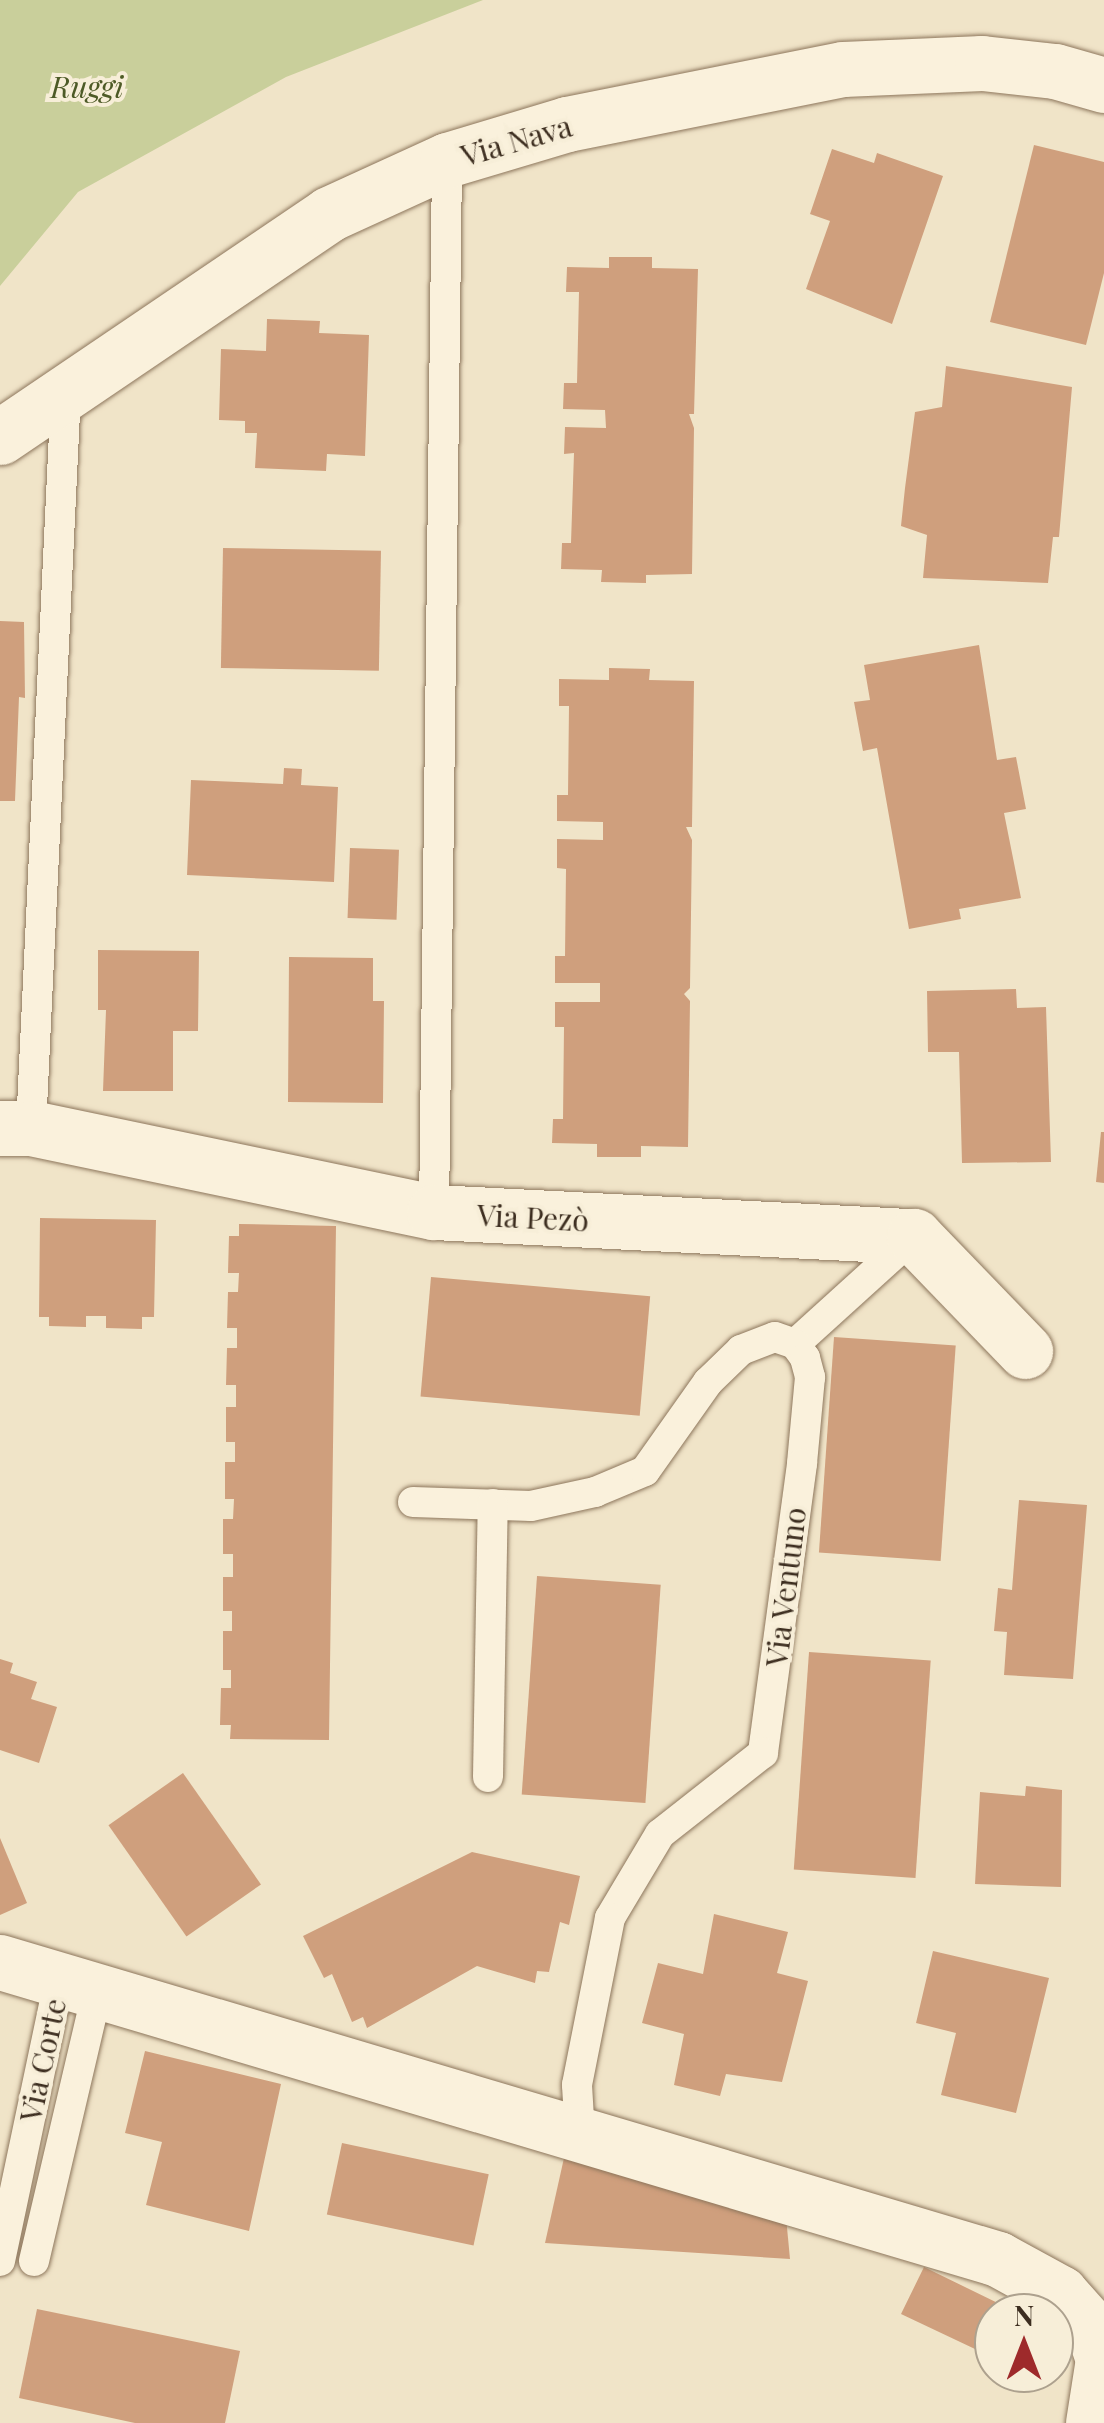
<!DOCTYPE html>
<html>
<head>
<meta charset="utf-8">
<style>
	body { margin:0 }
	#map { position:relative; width:1104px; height:2423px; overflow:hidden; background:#f0e4c8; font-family:"Playfair Display",serif }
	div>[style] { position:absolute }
	.green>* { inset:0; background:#c9cf9b }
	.building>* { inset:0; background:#cf9f7d; transform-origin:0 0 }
	.roads { filter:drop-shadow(0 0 2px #8d765c) drop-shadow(0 0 2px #8d765c) }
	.lane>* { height:30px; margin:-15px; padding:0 15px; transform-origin:15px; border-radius:15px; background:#faf1dc }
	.street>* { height:55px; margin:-27.5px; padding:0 27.5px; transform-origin:27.5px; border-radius:27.5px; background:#faf1dc }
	span { translate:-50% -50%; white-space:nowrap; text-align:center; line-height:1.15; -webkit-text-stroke:8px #f7eed8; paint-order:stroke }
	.park-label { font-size:30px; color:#4d5a26; font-style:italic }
	.street-label { font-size:30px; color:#3d2e20 }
	.north { position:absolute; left:974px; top:2293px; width:100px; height:100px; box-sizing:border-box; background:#f7eed8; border:2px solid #ada18e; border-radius:50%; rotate:0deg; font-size:28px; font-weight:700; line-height:40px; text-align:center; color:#3d2e20 }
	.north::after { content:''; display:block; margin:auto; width:35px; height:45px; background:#9e2a2b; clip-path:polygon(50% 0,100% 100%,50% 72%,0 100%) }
</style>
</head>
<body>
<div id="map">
	<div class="green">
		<i style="clip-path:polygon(0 0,483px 0,286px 77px,78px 192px,0 286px)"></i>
	</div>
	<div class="building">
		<i style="clip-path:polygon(1034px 145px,1104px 162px,1104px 273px,1086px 345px,990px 322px)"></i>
		<i style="clip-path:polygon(832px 149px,874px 163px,877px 153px,943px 176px,892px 324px,806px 289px,830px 221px,810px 214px)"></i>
		<i style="clip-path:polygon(609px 257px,652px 257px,652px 268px,698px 269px,694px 414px,689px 414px,694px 428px,692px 574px,646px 575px,646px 583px,601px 582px,602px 570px,561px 569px,562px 543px,571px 543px,574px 453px,564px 454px,565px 427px,606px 428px,605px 410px,563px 409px,564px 383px,577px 383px,579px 292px,566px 292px,567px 267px,609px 268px)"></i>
		<i style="clip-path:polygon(267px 319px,320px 321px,319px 333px,369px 335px,365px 456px,327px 454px,326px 471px,255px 468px,257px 433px,245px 433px,245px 421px,219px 420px,221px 349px,266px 351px)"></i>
		<i style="clip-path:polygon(946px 366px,1072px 387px,1059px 537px,1053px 537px,1048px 583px,923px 578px,927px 535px,901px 526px,905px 488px,915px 412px,942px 407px)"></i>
		<i style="left:223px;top:548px;width:158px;height:120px;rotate:1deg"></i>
		<i style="clip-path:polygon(0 621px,24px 622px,25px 698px,19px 697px,15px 801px,0 801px)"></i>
		<i style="clip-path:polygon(979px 645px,997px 760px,1016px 757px,1026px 809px,1004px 813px,1021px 898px,959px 909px,961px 919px,909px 929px,877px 748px,863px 751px,854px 702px,870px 700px,864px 665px)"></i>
		<i style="clip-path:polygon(609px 668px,650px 669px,649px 680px,694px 681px,692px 827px,686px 827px,692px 840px,690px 988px,684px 994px,690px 1001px,688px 1147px,641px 1146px,641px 1157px,597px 1157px,597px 1144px,552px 1143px,553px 1119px,563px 1119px,564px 1027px,555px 1027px,555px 1002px,600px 1002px,600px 983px,555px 983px,555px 956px,565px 956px,566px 869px,557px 868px,557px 839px,603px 840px,603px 822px,557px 821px,557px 795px,568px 795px,569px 706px,559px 706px,559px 679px,609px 680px)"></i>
		<i style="clip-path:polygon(284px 768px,302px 769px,301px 785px,338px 787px,334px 882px,187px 875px,191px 780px,283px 784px)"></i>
		<i style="left:350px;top:848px;width:49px;height:70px;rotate:2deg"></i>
		<i style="clip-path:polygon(98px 950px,199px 951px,198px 1031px,173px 1031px,173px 1091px,103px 1091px,106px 1010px,98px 1010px)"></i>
		<i style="clip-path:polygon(289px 957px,373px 958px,373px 1001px,384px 1001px,383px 1103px,288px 1102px)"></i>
		<i style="clip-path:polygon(1016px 989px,1017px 1008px,1046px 1007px,1051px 1162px,962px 1163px,959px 1052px,928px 1052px,927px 991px)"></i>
		<i style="clip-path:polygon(1101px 1132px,1104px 1132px,1104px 1183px,1096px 1182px)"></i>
		<i style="clip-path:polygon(40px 1218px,156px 1220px,154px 1317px,142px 1317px,142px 1329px,106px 1328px,106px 1316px,86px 1316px,86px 1327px,49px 1326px,49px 1317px,39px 1317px)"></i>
		<i style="clip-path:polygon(239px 1224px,336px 1226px,329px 1740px,230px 1739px,231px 1725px,220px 1725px,221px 1688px,231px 1688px,231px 1670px,223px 1670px,223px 1631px,232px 1631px,232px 1611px,223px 1611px,223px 1577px,233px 1577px,233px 1554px,223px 1554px,223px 1519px,233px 1519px,234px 1499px,225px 1499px,225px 1462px,235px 1462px,235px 1442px,226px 1442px,226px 1407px,236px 1407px,236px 1385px,226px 1385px,227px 1348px,237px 1348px,237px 1328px,227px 1328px,228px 1292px,238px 1292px,239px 1273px,228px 1273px,229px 1236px,239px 1236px)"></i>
		<i style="left:431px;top:1277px;width:220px;height:120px;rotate:5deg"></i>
		<i style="left:834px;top:1337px;width:122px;height:216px;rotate:4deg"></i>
		<i style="clip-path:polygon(1019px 1500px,1087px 1505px,1073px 1679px,1004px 1675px,1007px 1632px,994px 1631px,998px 1588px,1012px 1590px)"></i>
		<i style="left:537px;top:1576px;width:124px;height:219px;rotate:4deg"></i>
		<i style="left:809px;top:1652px;width:122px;height:218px;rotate:4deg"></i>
		<i style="clip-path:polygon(0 1659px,13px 1663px,10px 1673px,37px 1682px,31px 1699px,57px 1707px,39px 1763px,0 1750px)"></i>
		<i style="left:183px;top:1773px;width:136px;height:91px;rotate:55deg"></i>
		<i style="clip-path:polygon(1026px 1786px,1062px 1790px,1061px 1887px,975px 1884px,980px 1792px,1025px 1796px)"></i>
		<i style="clip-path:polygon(0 1838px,27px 1903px,0 1915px)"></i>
		<i style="clip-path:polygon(472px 1852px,580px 1876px,569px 1925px,560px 1922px,549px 1972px,537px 1971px,535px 1983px,477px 1966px,367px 2028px,363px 2017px,352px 2022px,332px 1974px,324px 1978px,303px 1936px)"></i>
		<i style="clip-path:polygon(714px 1914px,788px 1932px,777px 1973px,808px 1981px,782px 2082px,726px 2074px,720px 2096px,674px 2085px,684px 2034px,642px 2023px,658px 1963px,703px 1974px)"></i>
		<i style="clip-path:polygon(933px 1951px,1049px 1978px,1016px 2113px,941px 2095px,956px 2033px,916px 2023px)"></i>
		<i style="clip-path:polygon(145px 2051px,281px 2084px,249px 2231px,146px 2205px,162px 2142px,125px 2133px)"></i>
		<i style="left:342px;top:2143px;width:150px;height:73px;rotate:12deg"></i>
		<i style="clip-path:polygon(566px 2149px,786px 2217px,790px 2259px,545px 2243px)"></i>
		<i style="clip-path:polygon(924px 2267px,1010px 2309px,1015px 2299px,1035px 2313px,994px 2313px,994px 2358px,901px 2314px)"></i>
		<i style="clip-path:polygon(37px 2309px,240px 2351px,225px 2423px,135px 2423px,19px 2398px)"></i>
	</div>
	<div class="roads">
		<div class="lane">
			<i style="left:31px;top:1128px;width:739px;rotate:-87.28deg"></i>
			<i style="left:434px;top:1212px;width:1052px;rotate:-89.29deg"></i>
			<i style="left:795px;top:1344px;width:161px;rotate:-42.2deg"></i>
			<i style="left:413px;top:1502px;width:118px;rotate:1.9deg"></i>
			<i style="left:531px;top:1506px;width:66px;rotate:-12.3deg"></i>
			<i style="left:595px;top:1492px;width:54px;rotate:-22.8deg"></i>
			<i style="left:645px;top:1471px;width:109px;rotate:-54.7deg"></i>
			<i style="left:708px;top:1382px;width:46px;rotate:-44.1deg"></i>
			<i style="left:741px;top:1350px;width:36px;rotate:-21deg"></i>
			<i style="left:775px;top:1337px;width:21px;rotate:19deg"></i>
			<i style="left:795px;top:1344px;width:17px;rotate:54deg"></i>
			<i style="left:805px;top:1358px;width:20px;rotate:75deg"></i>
			<i style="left:810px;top:1377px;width:87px;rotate:95.3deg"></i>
			<i style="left:802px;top:1464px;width:292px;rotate:97.7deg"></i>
			<i style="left:763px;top:1753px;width:131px;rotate:141.8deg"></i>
			<i style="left:660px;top:1834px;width:98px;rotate:120.8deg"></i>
			<i style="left:610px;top:1918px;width:170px;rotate:101.2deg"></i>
			<i style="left:577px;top:2085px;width:51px;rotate:86.6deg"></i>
			<i style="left:488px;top:1777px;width:273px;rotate:-89deg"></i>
			<i style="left:0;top:2261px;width:291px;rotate:-78.1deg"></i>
			<i style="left:34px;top:2261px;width:280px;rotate:-76.8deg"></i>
		</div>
		<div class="street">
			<i style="left:0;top:437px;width:397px;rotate:-34.1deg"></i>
			<i style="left:329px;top:214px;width:130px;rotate:-24.6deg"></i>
			<i style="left:447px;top:160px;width:125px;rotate:-16.7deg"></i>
			<i style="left:567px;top:124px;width:281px;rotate:-11.3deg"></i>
			<i style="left:843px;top:69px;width:139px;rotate:-2.5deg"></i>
			<i style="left:982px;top:63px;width:73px;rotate:6.3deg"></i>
			<i style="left:1055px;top:71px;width:51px;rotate:15.9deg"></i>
			<i style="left:0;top:1128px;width:31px"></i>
			<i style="left:31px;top:1128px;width:412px;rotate:11.8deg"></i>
			<i style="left:434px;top:1212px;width:481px;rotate:2.9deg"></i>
			<i style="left:914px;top:1236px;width:160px;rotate:46deg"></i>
			<i style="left:0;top:1962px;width:1041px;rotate:16.57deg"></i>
			<i style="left:998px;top:2259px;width:71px;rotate:28.7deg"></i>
			<i style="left:1060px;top:2293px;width:50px;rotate:48.3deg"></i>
			<i style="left:1093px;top:2330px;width:31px;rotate:71deg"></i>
			<i style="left:1103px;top:2359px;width:65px;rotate:98.9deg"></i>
		</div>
	</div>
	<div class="park-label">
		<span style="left:87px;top:86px">Ruggi</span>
	</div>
	<div class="street-label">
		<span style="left:516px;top:140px;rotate:-16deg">Via Nava</span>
		<span style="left:533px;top:1217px;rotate:3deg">Via Pezò</span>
		<span style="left:785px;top:1587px;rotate:-83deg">Via Ventuno</span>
		<span style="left:42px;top:2060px;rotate:-78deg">Via Corte</span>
	</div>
	<div class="north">N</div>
</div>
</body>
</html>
